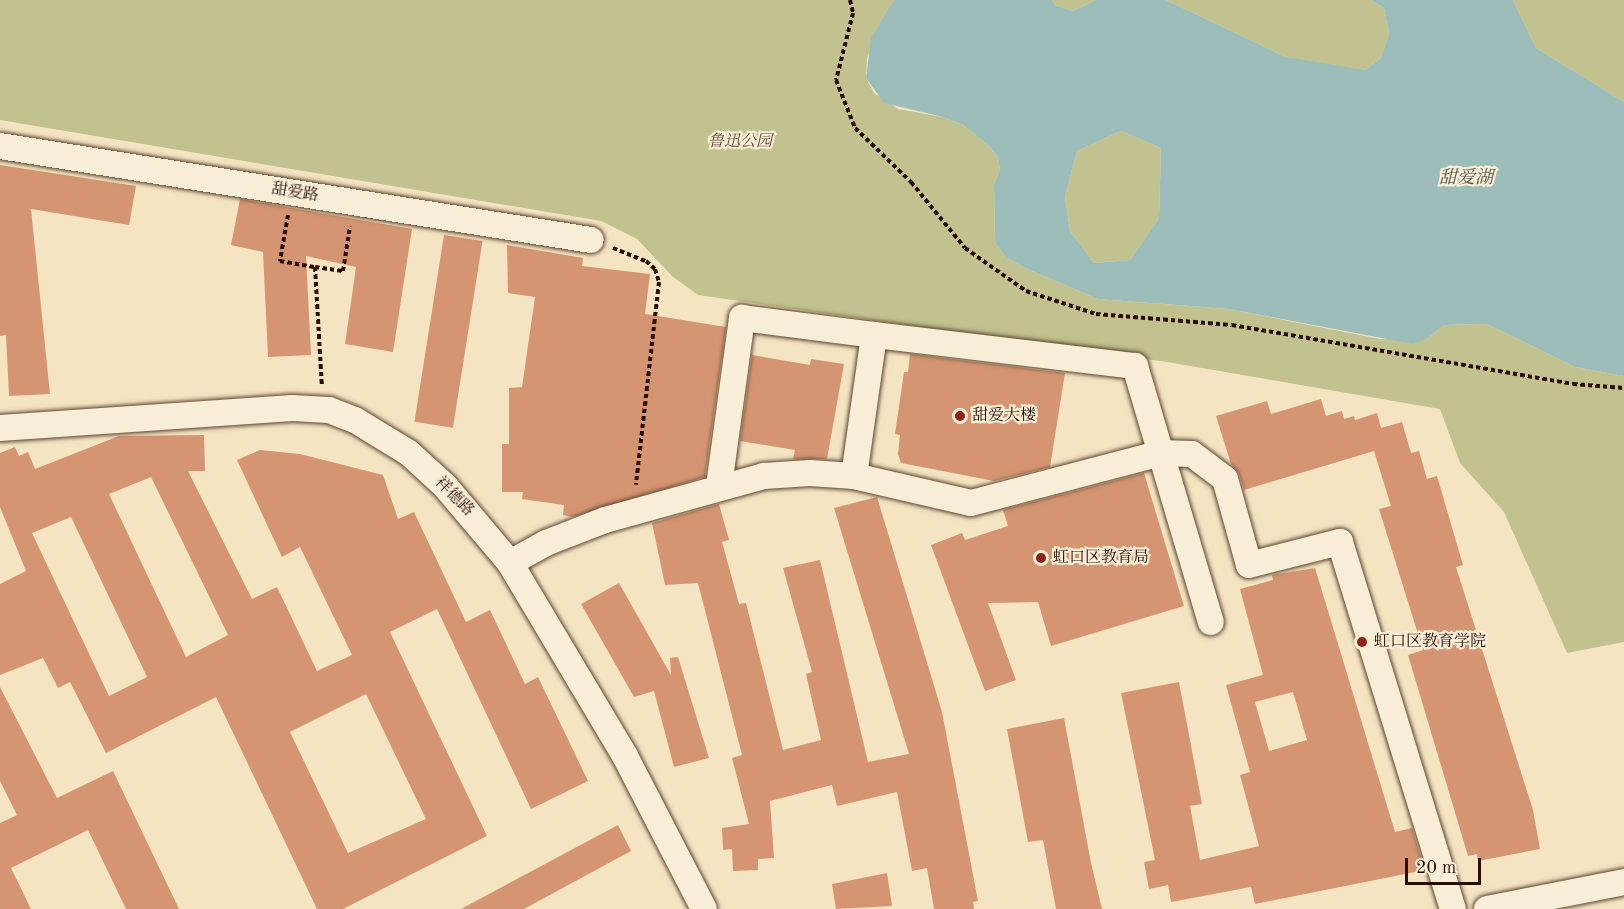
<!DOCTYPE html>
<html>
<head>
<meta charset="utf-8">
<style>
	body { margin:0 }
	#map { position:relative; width:1624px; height:909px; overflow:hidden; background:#f5e4c2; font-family:"Old Standard TT","Noto Serif SC",serif }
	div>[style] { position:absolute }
	.green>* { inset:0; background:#c1c28f }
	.water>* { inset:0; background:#9dbdba }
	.building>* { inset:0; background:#d59572; transform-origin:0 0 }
	.path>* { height:4px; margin-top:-2px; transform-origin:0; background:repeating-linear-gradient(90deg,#290e00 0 4.5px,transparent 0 7.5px) }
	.roads { filter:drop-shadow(0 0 2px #5c4430) drop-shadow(0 0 2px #5c4430) }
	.minor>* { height:26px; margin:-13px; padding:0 13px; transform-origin:13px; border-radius:13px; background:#f8edd7 }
	.dots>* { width:16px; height:16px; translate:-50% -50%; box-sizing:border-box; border:3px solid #f8edd7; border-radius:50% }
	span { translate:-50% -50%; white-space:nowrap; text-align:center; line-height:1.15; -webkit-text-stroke:4.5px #f8edd7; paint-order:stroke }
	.park-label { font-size:16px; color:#5e4d32; font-style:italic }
	.street-label { font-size:16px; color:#290e00 }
	.poi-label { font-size:16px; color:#290e00 }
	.left { translate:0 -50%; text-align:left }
	.water-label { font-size:18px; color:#57544a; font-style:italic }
	.scale { position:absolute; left:1405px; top:858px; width:76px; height:27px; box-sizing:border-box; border:3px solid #290e00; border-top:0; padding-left:8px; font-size:18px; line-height:21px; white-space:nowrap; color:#290e00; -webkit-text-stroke:4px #f8edd7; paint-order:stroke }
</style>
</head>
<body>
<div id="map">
	<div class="green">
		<i style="clip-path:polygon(0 0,894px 0,867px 58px,866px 78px,874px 93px,898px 109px,943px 117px,963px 125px,988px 145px,998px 157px,1000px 170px,994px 184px,995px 243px,1006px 257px,1025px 268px,1098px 299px,1229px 309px,1380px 339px,1428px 338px,1444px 325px,1487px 324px,1575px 367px,1624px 376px,1624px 642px,1567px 653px,1504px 512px,1460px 463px,1440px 409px,1167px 362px,698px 295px,672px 276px,637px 239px,601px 221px,0 120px)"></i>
		<i style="clip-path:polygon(1052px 0,1096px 0,1073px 11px,1055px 5px)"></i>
		<i style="clip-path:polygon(1166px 0,1371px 0,1384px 8px,1389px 34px,1381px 58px,1365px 70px,1320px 65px,1286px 57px)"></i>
		<i style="clip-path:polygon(1513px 0,1624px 0,1624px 102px,1536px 48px)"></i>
		<i style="clip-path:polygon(1121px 131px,1161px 148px,1159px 218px,1130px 260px,1094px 263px,1070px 231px,1065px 196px,1077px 151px)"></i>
	</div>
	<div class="water">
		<i style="clip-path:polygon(evenodd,894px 0,1052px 0,1055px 5px,1073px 11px,1096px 0,1166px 0,1286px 57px,1365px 70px,1381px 58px,1389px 34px,1384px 8px,1371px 0,1513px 0,1536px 48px,1624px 102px,1624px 376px,1575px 367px,1487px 324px,1444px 325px,1428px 338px,1413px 344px,1229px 309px,1098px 299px,1025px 268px,1006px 257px,995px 243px,994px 184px,1000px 170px,998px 157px,988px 145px,963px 125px,943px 117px,884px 103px,866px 78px,871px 38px,894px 0,1121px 131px,1161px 148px,1159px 218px,1130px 260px,1094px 263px,1070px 231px,1065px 196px,1077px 151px,1121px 131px)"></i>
	</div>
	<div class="building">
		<i style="clip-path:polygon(0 165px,136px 186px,129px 225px,31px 209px,50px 394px,9px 396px,6px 335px,0 336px)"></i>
		<i style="clip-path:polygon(240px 199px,412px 229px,393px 352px,345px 344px,356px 267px,306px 256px,311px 355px,268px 357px,263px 252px,231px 245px)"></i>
		<i style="left:444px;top:235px;width:39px;height:189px;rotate:9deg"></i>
		<i style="clip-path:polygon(507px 245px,583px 258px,582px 266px,650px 274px,645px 314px,726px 327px,705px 477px,572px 517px,563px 515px,564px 505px,522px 499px,523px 492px,502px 492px,502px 444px,509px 444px,509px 388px,522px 387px,535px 297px,508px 293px)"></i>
		<i style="clip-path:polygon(910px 354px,1065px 373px,1050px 467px,994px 481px,901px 463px,898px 454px,900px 435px,895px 434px,904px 372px,908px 372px)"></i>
		<i style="clip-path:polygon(752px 355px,810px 365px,811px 359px,844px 364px,827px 459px,793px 459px,795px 450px,740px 441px)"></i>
		<i style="clip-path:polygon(1321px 399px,1326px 416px,1342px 411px,1344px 419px,1354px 416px,1355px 420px,1377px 413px,1381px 428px,1402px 422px,1411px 453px,1419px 451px,1427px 479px,1437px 476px,1463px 565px,1456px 567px,1533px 810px,1540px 849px,1478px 861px,1477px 854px,1468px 856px,1408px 655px,1423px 650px,1379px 509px,1391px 506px,1374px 451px,1244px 490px,1239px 474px,1231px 464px,1216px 416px,1267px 401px,1271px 414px)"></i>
		<i style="clip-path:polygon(evenodd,204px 435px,205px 471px,188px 471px,252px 599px,277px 587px,317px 671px,352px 655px,300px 547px,282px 557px,237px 460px,260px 450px,300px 454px,383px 475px,398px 519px,414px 512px,466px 622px,490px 610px,525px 684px,538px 677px,588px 781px,531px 809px,437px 609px,390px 632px,487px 836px,343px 909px,317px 909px,216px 697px,106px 753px,70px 682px,58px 688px,43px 658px,0 675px,0 584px,26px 571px,0 507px,0 453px,15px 447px,19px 456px,28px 452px,35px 469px,119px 436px,204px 435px,151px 477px,228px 635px,186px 657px,109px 494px,151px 477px,204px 435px,71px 517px,147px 677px,109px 696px,32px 533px,71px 517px,204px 435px,366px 694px,426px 819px,348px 853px,290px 732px,366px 694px)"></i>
		<i style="clip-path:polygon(1144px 473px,1184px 606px,1051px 646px,1038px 602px,988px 603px,1016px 680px,985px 691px,931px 545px,962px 533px,965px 540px,1008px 526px,1003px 510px)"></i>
		<i style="clip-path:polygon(877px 497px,942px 712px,978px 901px,973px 902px,974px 909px,934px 909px,927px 868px,912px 871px,897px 792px,837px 806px,832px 785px,770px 801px,774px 858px,758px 859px,758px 870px,733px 871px,732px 849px,723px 850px,722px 828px,749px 824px,732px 758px,742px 755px,698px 583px,665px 585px,652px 523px,719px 504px,729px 540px,722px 542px,739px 604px,746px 603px,783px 750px,821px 740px,806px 674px,812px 672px,783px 568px,820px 560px,868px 762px,909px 754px,834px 508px)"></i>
		<i style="clip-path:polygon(evenodd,1315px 568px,1395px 832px,1412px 828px,1425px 870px,1255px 904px,1251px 887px,1171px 902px,1168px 885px,1149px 889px,1144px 862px,1155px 860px,1121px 693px,1179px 682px,1202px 804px,1190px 806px,1200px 860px,1259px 846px,1240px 775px,1250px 772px,1226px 685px,1263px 675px,1240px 589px,1273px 580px,1272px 575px,1315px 568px,1293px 692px,1307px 740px,1269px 751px,1255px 702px,1293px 692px)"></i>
		<i style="clip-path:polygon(619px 583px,671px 675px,670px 658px,678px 657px,709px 758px,674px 767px,654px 691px,634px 697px,581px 604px)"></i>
		<i style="clip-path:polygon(0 687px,57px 798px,113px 771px,179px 909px,126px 909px,88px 830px,11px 868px,31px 909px,0 909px,0 823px,17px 815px,0 781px)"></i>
		<i style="clip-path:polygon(1064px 718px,1091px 863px,1102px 909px,1056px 909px,1043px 840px,1028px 842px,1007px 729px)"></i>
		<i style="clip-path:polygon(618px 825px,631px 851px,524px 909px,461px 909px)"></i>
		<i style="clip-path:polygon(887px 873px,892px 906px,836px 909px,832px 884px)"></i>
	</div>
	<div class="path">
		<i style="left:850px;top:0;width:13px;rotate:77deg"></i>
		<i style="left:853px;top:13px;width:69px;rotate:104.2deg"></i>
		<i style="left:836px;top:80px;width:52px;rotate:68.4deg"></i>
		<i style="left:855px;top:128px;width:78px;rotate:44deg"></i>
		<i style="left:911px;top:182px;width:85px;rotate:50.7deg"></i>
		<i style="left:965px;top:248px;width:75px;rotate:35.2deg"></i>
		<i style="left:1026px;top:291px;width:74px;rotate:18.2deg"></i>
		<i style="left:1096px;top:314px;width:136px;rotate:4.6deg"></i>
		<i style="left:1232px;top:325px;width:346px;rotate:9.8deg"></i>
		<i style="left:1573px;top:384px;width:51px;rotate:4.5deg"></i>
		<i style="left:288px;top:215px;width:47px;rotate:99.9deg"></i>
		<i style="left:280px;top:261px;width:36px;rotate:10deg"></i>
		<i style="left:315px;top:267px;width:28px;rotate:8deg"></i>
		<i style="left:343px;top:271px;width:45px;rotate:-81deg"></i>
		<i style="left:613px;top:248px;width:35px;rotate:22deg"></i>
		<i style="left:646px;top:261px;width:12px;rotate:42deg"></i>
		<i style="left:655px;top:269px;width:14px;rotate:73deg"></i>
		<i style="left:659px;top:282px;width:204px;rotate:96.5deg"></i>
		<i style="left:315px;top:267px;width:120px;rotate:86.7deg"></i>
	</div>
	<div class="roads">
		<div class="minor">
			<i style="left:0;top:146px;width:598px;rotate:9.04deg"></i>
			<i style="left:0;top:428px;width:293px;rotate:-3.9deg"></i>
			<i style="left:292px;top:408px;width:37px;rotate:3deg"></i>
			<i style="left:329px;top:410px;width:28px;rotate:21deg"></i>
			<i style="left:355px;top:420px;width:63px;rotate:31.4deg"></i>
			<i style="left:409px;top:453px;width:49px;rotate:42.5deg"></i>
			<i style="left:445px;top:486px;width:101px;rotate:49.8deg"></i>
			<i style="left:510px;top:563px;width:225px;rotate:59.2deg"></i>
			<i style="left:625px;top:756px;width:172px;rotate:62.7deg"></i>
			<i style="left:854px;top:476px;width:142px;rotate:-81.9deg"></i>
			<i style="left:874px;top:335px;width:263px;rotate:6.8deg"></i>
			<i style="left:1135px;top:366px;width:267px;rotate:73.5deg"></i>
			<i style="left:719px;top:486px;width:170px;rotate:-82.2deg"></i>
			<i style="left:742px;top:318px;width:133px;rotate:7.3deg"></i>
			<i style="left:510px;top:563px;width:41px;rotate:-29.1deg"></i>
			<i style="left:546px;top:543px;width:63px;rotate:-21.3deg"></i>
			<i style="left:605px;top:520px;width:165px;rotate:-15.5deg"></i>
			<i style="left:764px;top:476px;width:46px;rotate:-3.7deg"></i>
			<i style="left:810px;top:473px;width:44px;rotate:3.9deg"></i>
			<i style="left:854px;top:476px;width:120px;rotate:13deg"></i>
			<i style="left:971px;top:503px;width:196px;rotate:-14.7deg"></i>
			<i style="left:1161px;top:453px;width:31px;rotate:2deg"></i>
			<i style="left:1192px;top:454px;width:41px;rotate:37.1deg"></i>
			<i style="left:1225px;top:479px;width:89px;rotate:74.4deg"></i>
			<i style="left:1249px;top:565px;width:94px;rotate:-14.2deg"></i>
			<i style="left:1340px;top:542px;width:384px;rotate:72.9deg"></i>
			<i style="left:1487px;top:909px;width:140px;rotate:-11.1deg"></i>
		</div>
	</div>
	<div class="dots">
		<i style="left:960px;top:416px;background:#8f2418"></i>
		<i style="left:1041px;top:558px;background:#8f2418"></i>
		<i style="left:1362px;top:642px;background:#8f2418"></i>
	</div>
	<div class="park-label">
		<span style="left:740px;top:142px">鲁迅公园</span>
	</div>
	<div class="street-label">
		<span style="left:295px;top:193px;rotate:9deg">甜爱路</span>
		<span style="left:454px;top:497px;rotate:46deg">祥德路</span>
	</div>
	<div class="poi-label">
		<span class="left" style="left:972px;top:416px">甜爱大楼</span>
		<span class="left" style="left:1053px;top:558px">虹口区教育局</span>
		<span class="left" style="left:1374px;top:642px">虹口区教育学院</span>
	</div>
	<div class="water-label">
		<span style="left:1466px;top:178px">甜爱湖</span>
	</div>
	<div class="scale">20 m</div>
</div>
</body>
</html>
